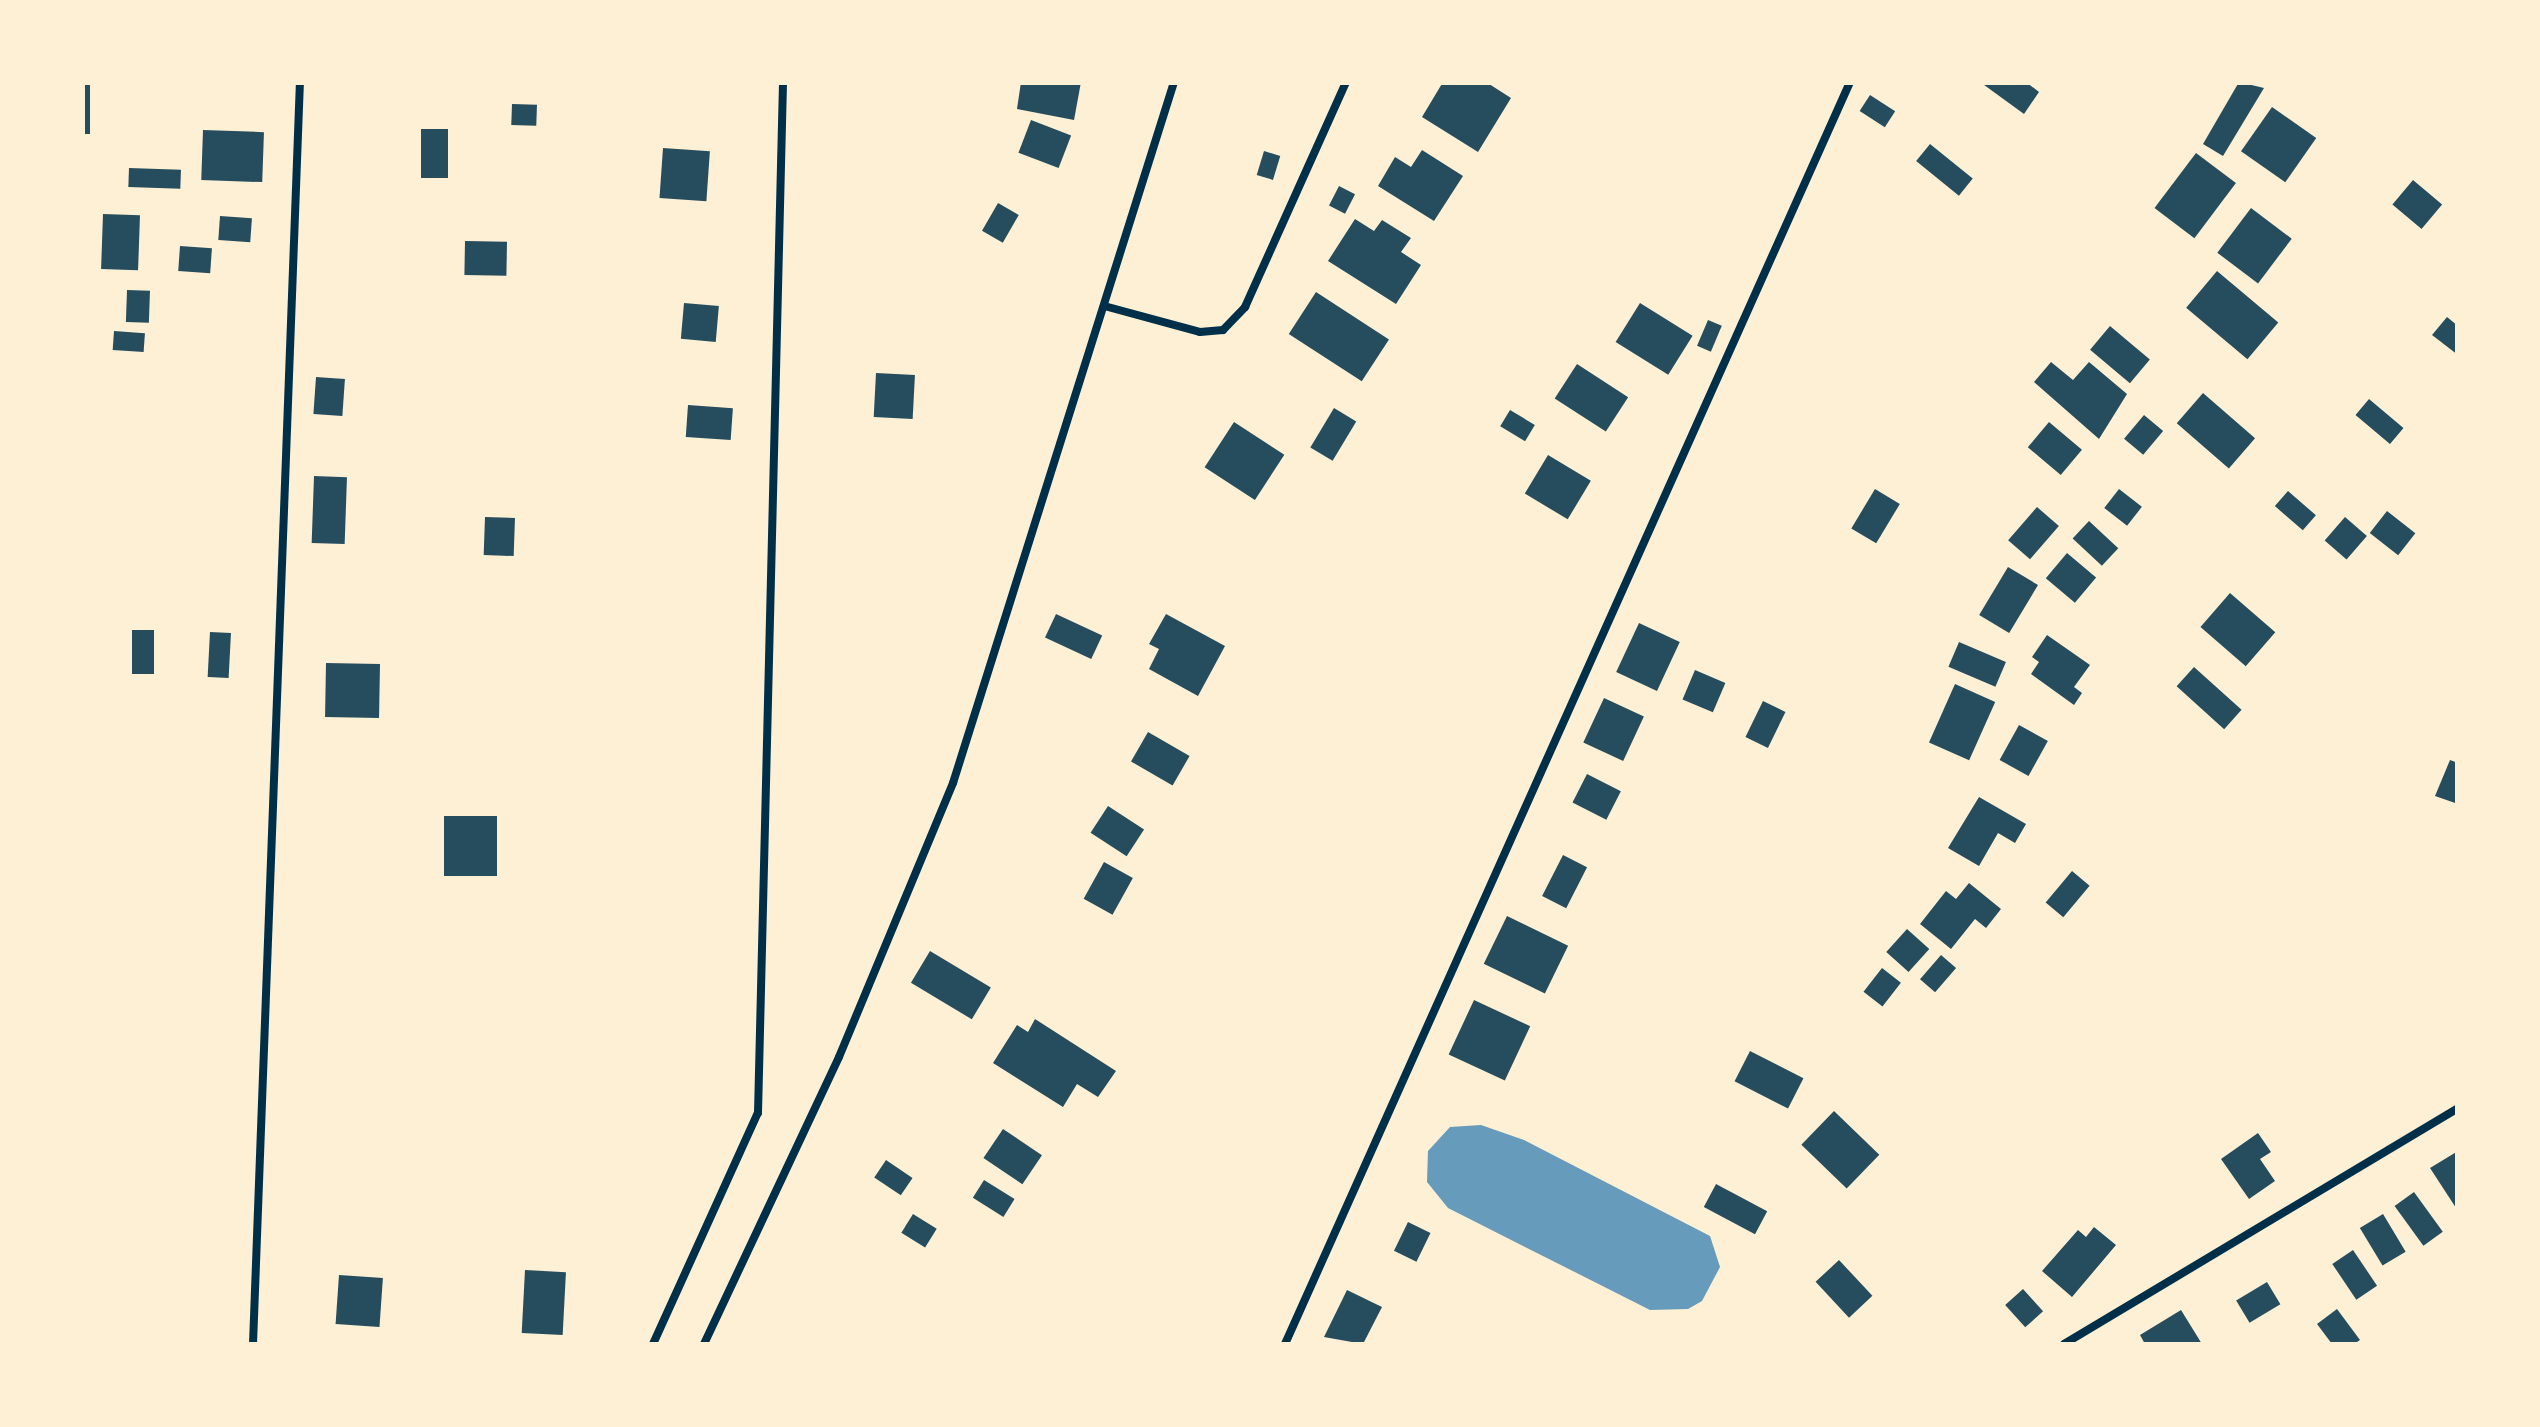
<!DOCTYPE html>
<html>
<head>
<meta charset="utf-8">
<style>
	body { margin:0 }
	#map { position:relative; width:2540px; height:1427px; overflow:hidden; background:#fdf0d5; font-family:Raleway,sans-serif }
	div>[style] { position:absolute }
	.water>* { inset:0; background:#669bbc }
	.building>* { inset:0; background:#264d5e; transform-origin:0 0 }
	.service>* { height:8px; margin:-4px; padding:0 4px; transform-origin:4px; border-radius:4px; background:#003049 }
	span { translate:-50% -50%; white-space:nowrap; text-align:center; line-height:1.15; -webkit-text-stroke:8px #fdf0d5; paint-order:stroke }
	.frame { position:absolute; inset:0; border:85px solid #fdf0d5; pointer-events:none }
</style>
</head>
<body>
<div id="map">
	<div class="water">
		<i style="clip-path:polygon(1481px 1125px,1524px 1140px,1710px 1236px,1720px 1267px,1702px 1301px,1688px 1309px,1650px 1310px,1448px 1208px,1427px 1182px,1428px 1151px,1450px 1127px)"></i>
	</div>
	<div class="building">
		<i style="left:82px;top:82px;width:8px;height:52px"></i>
		<i style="clip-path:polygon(1021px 82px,1081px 82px,1074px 120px,1017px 109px)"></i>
		<i style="clip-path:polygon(1443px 82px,1486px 82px,1511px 98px,1478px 152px,1422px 117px)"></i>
		<i style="clip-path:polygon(1980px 82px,2026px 82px,2039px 92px,2024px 114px)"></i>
		<i style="clip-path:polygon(2239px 82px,2264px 88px,2223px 156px,2203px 144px)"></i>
		<i style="left:1870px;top:95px;width:30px;height:19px;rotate:33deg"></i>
		<i style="left:512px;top:104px;width:25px;height:21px;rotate:2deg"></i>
		<i style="left:2272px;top:107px;width:54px;height:54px;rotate:35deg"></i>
		<i style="left:1031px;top:120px;width:43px;height:35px;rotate:21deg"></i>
		<i style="left:421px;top:129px;width:27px;height:49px"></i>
		<i style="left:203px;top:130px;width:61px;height:50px;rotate:2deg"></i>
		<i style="left:1930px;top:144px;width:55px;height:22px;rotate:39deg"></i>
		<i style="left:663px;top:148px;width:47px;height:50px;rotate:4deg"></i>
		<i style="clip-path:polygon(1422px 150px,1463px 176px,1434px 221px,1378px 186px,1395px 157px,1411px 167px)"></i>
		<i style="left:1264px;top:151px;width:17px;height:25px;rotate:17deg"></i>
		<i style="left:2196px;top:153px;width:50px;height:69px;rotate:37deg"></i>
		<i style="left:129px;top:168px;width:52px;height:19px;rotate:2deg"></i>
		<i style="left:2413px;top:180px;width:38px;height:32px;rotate:40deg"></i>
		<i style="left:1339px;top:186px;width:18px;height:22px;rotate:27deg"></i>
		<i style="left:998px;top:203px;width:24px;height:32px;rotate:30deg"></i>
		<i style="left:2251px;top:208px;width:51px;height:56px;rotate:37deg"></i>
		<i style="left:103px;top:214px;width:37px;height:55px;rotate:2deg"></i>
		<i style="left:220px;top:216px;width:32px;height:24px;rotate:4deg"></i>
		<i style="clip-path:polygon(1355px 219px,1374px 231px,1382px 220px,1411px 238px,1401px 252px,1421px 265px,1396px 304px,1328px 261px)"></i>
		<i style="left:465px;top:241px;width:42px;height:34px;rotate:1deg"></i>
		<i style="left:180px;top:246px;width:32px;height:25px;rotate:4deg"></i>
		<i style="left:2217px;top:271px;width:80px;height:48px;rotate:40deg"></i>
		<i style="left:127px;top:290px;width:23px;height:32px;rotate:2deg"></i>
		<i style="left:1316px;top:292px;width:87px;height:50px;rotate:33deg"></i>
		<i style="left:684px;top:303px;width:35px;height:36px;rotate:5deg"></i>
		<i style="left:1640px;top:303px;width:62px;height:46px;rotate:32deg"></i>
		<i style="clip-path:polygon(2447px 317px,2458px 326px,2458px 355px,2432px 335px)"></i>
		<i style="left:1708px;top:320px;width:15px;height:28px;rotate:23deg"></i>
		<i style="left:2110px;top:326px;width:52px;height:31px;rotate:40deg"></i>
		<i style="left:114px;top:331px;width:31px;height:19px;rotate:4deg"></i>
		<i style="clip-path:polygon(2051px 362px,2073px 380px,2089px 362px,2127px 394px,2099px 439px,2034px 382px)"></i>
		<i style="left:1577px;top:364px;width:61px;height:41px;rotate:33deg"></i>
		<i style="left:876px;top:373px;width:39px;height:44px;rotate:3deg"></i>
		<i style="left:316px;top:377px;width:29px;height:37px;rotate:4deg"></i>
		<i style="left:2203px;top:393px;width:69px;height:40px;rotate:41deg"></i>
		<i style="left:2369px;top:399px;width:45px;height:21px;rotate:40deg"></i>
		<i style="left:688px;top:405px;width:45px;height:32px;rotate:4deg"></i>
		<i style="left:1334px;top:408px;width:26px;height:46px;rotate:31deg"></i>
		<i style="left:1510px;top:410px;width:29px;height:19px;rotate:31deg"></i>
		<i style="left:2144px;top:415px;width:25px;height:31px;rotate:40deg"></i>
		<i style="left:1234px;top:422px;width:60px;height:54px;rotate:33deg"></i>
		<i style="left:2049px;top:422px;width:43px;height:33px;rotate:40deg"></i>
		<i style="left:1548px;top:455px;width:50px;height:45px;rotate:31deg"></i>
		<i style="left:314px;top:476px;width:33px;height:67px;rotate:2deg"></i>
		<i style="left:1875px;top:489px;width:29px;height:46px;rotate:31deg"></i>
		<i style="left:2119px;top:489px;width:29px;height:24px;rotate:38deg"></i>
		<i style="left:2288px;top:491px;width:37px;height:20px;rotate:41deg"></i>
		<i style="left:2037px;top:507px;width:29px;height:44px;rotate:41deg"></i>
		<i style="left:2387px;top:511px;width:36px;height:28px;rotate:38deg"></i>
		<i style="left:485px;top:517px;width:30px;height:38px;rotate:2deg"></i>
		<i style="left:2345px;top:517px;width:29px;height:31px;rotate:41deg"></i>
		<i style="left:2089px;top:521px;width:40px;height:24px;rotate:43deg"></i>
		<i style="left:2067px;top:553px;width:38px;height:33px;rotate:40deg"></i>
		<i style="left:2008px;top:567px;width:35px;height:56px;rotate:31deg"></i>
		<i style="left:2230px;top:593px;width:60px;height:45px;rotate:41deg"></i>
		<i style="left:1056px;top:614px;width:51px;height:26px;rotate:25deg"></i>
		<i style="clip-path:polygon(1166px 614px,1225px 646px,1198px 696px,1149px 669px,1159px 649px,1149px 644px)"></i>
		<i style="left:1639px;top:623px;width:45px;height:54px;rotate:25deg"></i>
		<i style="left:132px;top:630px;width:22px;height:44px"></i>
		<i style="left:210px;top:632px;width:21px;height:45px;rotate:3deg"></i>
		<i style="clip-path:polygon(2047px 635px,2090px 665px,2074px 687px,2082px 693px,2074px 705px,2031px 674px,2039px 662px,2032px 657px)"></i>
		<i style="left:1959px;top:642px;width:51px;height:27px;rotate:23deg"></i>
		<i style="left:326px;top:663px;width:54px;height:54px;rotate:1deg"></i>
		<i style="left:2194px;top:667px;width:64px;height:26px;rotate:42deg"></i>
		<i style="left:1695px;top:670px;width:33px;height:32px;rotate:23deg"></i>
		<i style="left:1955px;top:684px;width:44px;height:64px;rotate:24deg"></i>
		<i style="left:1604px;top:698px;width:44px;height:49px;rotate:25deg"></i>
		<i style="left:1763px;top:701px;width:25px;height:40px;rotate:26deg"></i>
		<i style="left:2019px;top:725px;width:33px;height:40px;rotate:29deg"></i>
		<i style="left:1148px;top:732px;width:48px;height:34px;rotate:30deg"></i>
		<i style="clip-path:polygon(2450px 760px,2458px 763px,2458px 804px,2435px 796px)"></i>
		<i style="left:1587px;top:774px;width:38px;height:32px;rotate:27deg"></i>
		<i style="clip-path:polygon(1979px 797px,2026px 824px,2015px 843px,1998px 833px,1979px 866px,1948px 848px)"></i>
		<i style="left:1108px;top:806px;width:43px;height:32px;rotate:33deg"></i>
		<i style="left:444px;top:816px;width:53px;height:60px"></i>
		<i style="left:1563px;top:855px;width:27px;height:46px;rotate:27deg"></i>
		<i style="left:1104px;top:862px;width:33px;height:42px;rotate:29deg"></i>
		<i style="left:2072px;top:871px;width:23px;height:41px;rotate:40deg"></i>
		<i style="clip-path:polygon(1969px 883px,2001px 909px,1986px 928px,1975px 919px,1951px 949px,1920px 924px,1946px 891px,1956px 899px)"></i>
		<i style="left:1507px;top:916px;width:68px;height:53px;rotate:26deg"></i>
		<i style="left:1907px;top:929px;width:30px;height:31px;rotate:42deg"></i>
		<i style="left:930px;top:951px;width:71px;height:37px;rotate:31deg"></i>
		<i style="left:1941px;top:955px;width:20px;height:32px;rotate:41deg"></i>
		<i style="left:1882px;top:968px;width:24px;height:30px;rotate:38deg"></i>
		<i style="left:1474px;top:1000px;width:62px;height:60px;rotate:25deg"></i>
		<i style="clip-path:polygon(1035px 1019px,1116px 1071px,1098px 1097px,1077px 1084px,1063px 1107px,993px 1063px,1017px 1025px,1028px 1032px)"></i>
		<i style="left:1750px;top:1051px;width:60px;height:34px;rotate:27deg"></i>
		<i style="left:1834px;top:1111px;width:63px;height:47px;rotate:44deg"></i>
		<i style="left:1003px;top:1129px;width:47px;height:35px;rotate:34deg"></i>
		<i style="clip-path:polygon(2258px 1133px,2271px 1152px,2260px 1159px,2275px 1181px,2249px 1199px,2221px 1159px)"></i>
		<i style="clip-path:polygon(2458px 1151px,2458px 1211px,2430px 1168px)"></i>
		<i style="left:886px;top:1160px;width:32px;height:21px;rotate:34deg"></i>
		<i style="left:984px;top:1180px;width:36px;height:21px;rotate:32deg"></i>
		<i style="left:1716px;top:1184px;width:58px;height:26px;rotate:28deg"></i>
		<i style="left:2414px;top:1192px;width:49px;height:24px;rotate:54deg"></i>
		<i style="left:913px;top:1214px;width:28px;height:22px;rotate:32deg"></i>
		<i style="left:2383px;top:1214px;width:44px;height:27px;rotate:59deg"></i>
		<i style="left:1408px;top:1222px;width:25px;height:32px;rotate:26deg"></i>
		<i style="clip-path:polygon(2094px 1227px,2116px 1245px,2072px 1297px,2042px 1271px,2078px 1230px,2086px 1237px)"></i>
		<i style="left:2353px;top:1250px;width:43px;height:25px;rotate:56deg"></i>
		<i style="left:1839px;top:1260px;width:49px;height:32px;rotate:47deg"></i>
		<i style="left:525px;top:1270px;width:41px;height:63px;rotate:3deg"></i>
		<i style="left:339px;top:1275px;width:44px;height:49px;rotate:4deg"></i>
		<i style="left:2267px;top:1282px;width:26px;height:36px;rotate:59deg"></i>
		<i style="left:2023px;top:1289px;width:30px;height:24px;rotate:48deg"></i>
		<i style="clip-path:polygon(1347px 1290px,1382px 1307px,1363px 1344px,1324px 1337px)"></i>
		<i style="clip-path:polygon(2337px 1309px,2360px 1340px,2354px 1344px,2332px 1344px,2317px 1324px)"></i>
		<i style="clip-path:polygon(2181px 1310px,2202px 1344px,2145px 1344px,2140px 1335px)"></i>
	</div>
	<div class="service">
		<i style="left:1108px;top:307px;width:95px;rotate:15.2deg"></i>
		<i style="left:1200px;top:332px;width:23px;rotate:-5deg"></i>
		<i style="left:1223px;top:330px;width:32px;rotate:-46deg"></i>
		<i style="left:1245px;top:307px;width:247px;rotate:-65.8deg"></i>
		<i style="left:253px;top:1344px;width:1263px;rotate:-87.87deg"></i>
		<i style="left:653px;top:1344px;width:254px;rotate:-65.6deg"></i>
		<i style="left:758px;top:1113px;width:1031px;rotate:-88.61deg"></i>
		<i style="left:704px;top:1344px;width:317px;rotate:-64.8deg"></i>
		<i style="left:839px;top:1057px;width:297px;rotate:-67.4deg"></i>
		<i style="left:953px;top:783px;width:735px;rotate:-72.5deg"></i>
		<i style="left:1285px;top:1344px;width:1383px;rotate:-65.88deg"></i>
		<i style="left:2064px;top:1344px;width:459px;rotate:-30.9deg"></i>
	</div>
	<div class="frame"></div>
</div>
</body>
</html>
